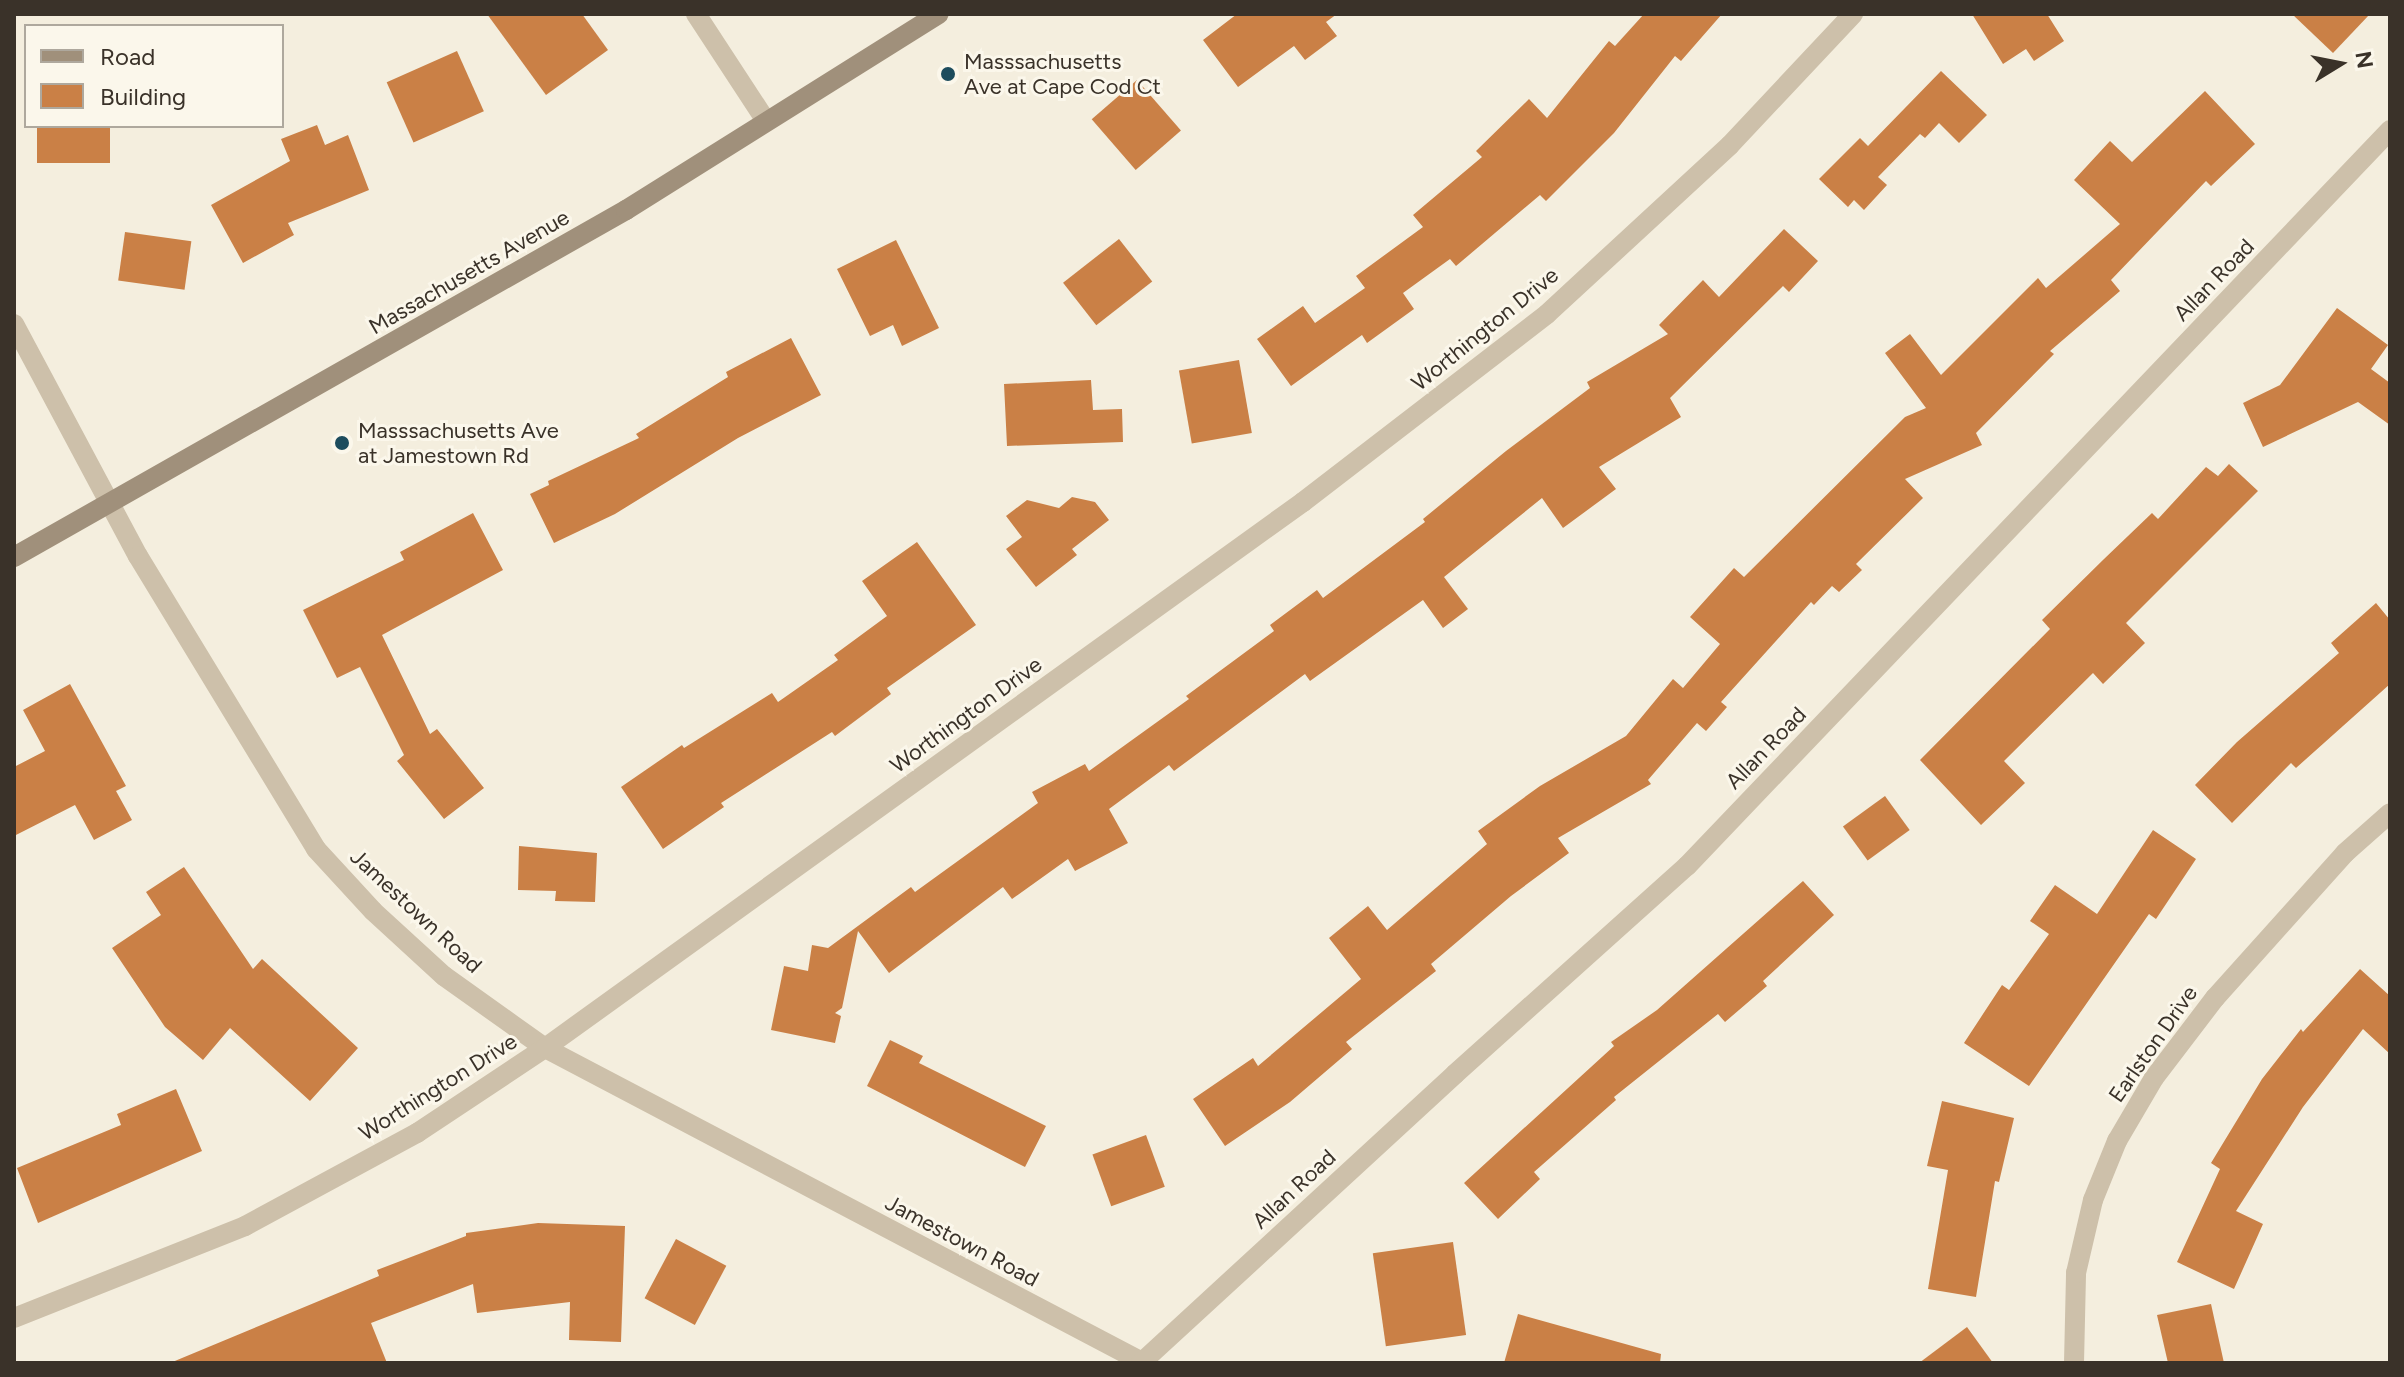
<!DOCTYPE html>
<html>
<head>
<meta charset="utf-8">
<style>
	body { margin:0 }
	#map { position:relative; width:2404px; height:1377px; overflow:hidden; background:#f4eede; font-family:Figtree,sans-serif }
	div>[style] { position:absolute }
	.building>* { inset:0; background:#ca8046; transform-origin:0 0 }
	.minor>* { height:20px; margin:-10px; padding:0 10px; transform-origin:10px; border-radius:10px; background:#cdc0aa }
	.secondary>* { height:20px; margin:-10px; padding:0 10px; transform-origin:10px; border-radius:10px; background:#a0907b }
	.dots>* { width:22px; height:22px; translate:-50% -50%; box-sizing:border-box; border:4px solid #fbf7eb; border-radius:50% }
	span { translate:-50% -50%; white-space:nowrap; text-align:center; line-height:1.15; -webkit-text-stroke:6px #fbf7eb; paint-order:stroke }
	.poi-label { font-size:22px; color:#3a3229 }
	.left { translate:0 -50%; text-align:left }
	.street-label { font-size:22px; color:#3a3229 }
	.frame { position:absolute; inset:0; border:16px solid #3a3229; pointer-events:none }
	.legend { position:absolute; left:24px; top:24px; width:260px; height:104px; box-sizing:border-box; background:#fbf7eb; border:2px solid #aea89d; margin:0; padding:10px 14px; list-style:none; font-size:24px; color:#3a3229 }
	.legend li { display:flex; align-items:center; gap:16px; height:40px }
	.legend b { width:40px; border:2px solid #aea89d }
	.north { position:absolute; left:2300px; top:24px; width:80px; height:80px; -webkit-text-stroke:6px #fbf7eb; paint-order:stroke; rotate:80deg; font-size:22px; font-weight:700; line-height:32px; text-align:center; color:#3a3229 }
	.north::after { content:''; display:block; margin:auto; width:28px; height:36px; background:#3a3229; clip-path:polygon(50% 0,100% 100%,50% 72%,0 100%) }
</style>
</head>
<body>
<div id="map">
	<div class="building">
		<i style="clip-path:polygon(487px 14px,582px 14px,608px 50px,546px 95px)"></i>
		<i style="clip-path:polygon(1237px 14px,1337px 14px,1326px 22px,1337px 36px,1305px 60px,1294px 46px,1238px 87px,1203px 40px)"></i>
		<i style="clip-path:polygon(1644px 14px,1722px 14px,1681px 61px,1675px 56px,1614px 133px,1546px 201px,1540px 195px,1456px 266px,1450px 259px,1403px 293px,1414px 309px,1367px 343px,1362px 335px,1291px 386px,1257px 339px,1303px 306px,1315px 323px,1365px 288px,1356px 276px,1423px 227px,1413px 215px,1482px 157px,1476px 151px,1529px 99px,1547px 118px,1609px 41px,1615px 46px)"></i>
		<i style="clip-path:polygon(1972px 14px,2047px 14px,2064px 41px,2034px 61px,2026px 49px,2003px 64px)"></i>
		<i style="clip-path:polygon(2292px 14px,2370px 14px,2333px 53px)"></i>
		<i style="left:457px;top:51px;width:66px;height:77px;rotate:66deg"></i>
		<i style="clip-path:polygon(1941px 71px,1987px 115px,1959px 143px,1939px 123px,1925px 138px,1920px 134px,1878px 177px,1887px 185px,1864px 210px,1854px 200px,1848px 207px,1819px 179px,1860px 138px,1868px 146px)"></i>
		<i style="left:1137px;top:80px;width:67px;height:60px;rotate:49deg"></i>
		<i style="clip-path:polygon(2205px 91px,2255px 144px,2211px 186px,2206px 181px,2111px 280px,2120px 291px,2050px 351px,2054px 354px,1976px 433px,1982px 445px,1905px 479px,1923px 498px,1856px 564px,1862px 570px,1839px 592px,1832px 586px,1814px 605px,1811px 602px,1721px 702px,1727px 707px,1706px 731px,1697px 723px,1648px 780px,1651px 784px,1558px 838px,1569px 853px,1511px 896px,1431px 964px,1436px 971px,1346px 1042px,1352px 1049px,1290px 1102px,1225px 1146px,1193px 1099px,1253px 1058px,1258px 1066px,1361px 979px,1329px 938px,1368px 906px,1387px 930px,1487px 844px,1478px 831px,1540px 786px,1626px 736px,1673px 679px,1683px 688px,1720px 644px,1690px 617px,1734px 568px,1744px 577px,1905px 417px,1926px 408px,1885px 353px,1910px 334px,1941px 375px,2038px 278px,2046px 288px,2120px 224px,2074px 180px,2110px 141px,2132px 162px)"></i>
		<i style="clip-path:polygon(317px 125px,325px 145px,348px 135px,369px 190px,288px 223px,294px 235px,243px 263px,211px 205px,290px 161px,281px 139px)"></i>
		<i style="left:37px;top:126px;width:73px;height:37px"></i>
		<i style="clip-path:polygon(1784px 229px,1818px 261px,1789px 292px,1783px 286px,1670px 398px,1681px 417px,1599px 467px,1616px 489px,1563px 528px,1542px 498px,1444px 577px,1468px 609px,1443px 628px,1423px 600px,1310px 681px,1305px 674px,1174px 771px,1169px 765px,1109px 809px,1128px 843px,1075px 871px,1068px 859px,1012px 899px,1003px 887px,889px 973px,858px 931px,842px 1008px,835px 1013px,841px 1016px,835px 1043px,771px 1030px,784px 966px,808px 971px,812px 945px,828px 948px,911px 887px,915px 892px,1038px 803px,1032px 792px,1085px 764px,1089px 771px,1189px 699px,1186px 696px,1274px 631px,1270px 625px,1317px 590px,1323px 598px,1425px 522px,1423px 519px,1506px 451px,1590px 388px,1587px 382px,1668px 334px,1659px 325px,1703px 280px,1719px 297px)"></i>
		<i style="left:125px;top:232px;width:67px;height:49px;rotate:8deg"></i>
		<i style="left:1119px;top:239px;width:54px;height:71px;rotate:52deg"></i>
		<i style="clip-path:polygon(896px 240px,939px 328px,902px 346px,893px 325px,870px 336px,837px 269px)"></i>
		<i style="clip-path:polygon(2337px 308px,2388px 345px,2371px 369px,2390px 383px,2390px 425px,2358px 402px,2263px 447px,2243px 403px,2280px 385px)"></i>
		<i style="clip-path:polygon(791px 338px,821px 395px,738px 438px,615px 514px,554px 543px,530px 494px,549px 485px,548px 481px,639px 438px,636px 434px,728px 377px,726px 372px)"></i>
		<i style="left:1239px;top:360px;width:74px;height:61px;rotate:80deg"></i>
		<i style="clip-path:polygon(1091px 380px,1093px 410px,1122px 409px,1123px 442px,1007px 446px,1004px 384px)"></i>
		<i style="clip-path:polygon(2229px 464px,2258px 491px,2126px 623px,2145px 643px,2103px 684px,2093px 673px,2004px 761px,2025px 783px,1981px 825px,1920px 760px,2050px 629px,2042px 620px,2104px 559px,2152px 513px,2158px 519px,2206px 467px,2218px 476px)"></i>
		<i style="clip-path:polygon(1072px 497px,1095px 502px,1109px 520px,1072px 549px,1077px 555px,1036px 587px,1006px 549px,1022px 537px,1006px 516px,1027px 500px,1059px 508px)"></i>
		<i style="clip-path:polygon(473px 513px,503px 570px,382px 635px,430px 734px,437px 729px,484px 788px,444px 819px,397px 761px,404px 755px,360px 667px,337px 678px,303px 610px,404px 560px,400px 552px)"></i>
		<i style="clip-path:polygon(917px 542px,976px 625px,887px 688px,891px 694px,835px 736px,832px 732px,721px 803px,724px 807px,663px 849px,621px 787px,682px 745px,684px 748px,772px 693px,778px 702px,838px 660px,834px 655px,887px 616px,862px 581px)"></i>
		<i style="clip-path:polygon(2376px 603px,2390px 620px,2390px 684px,2296px 768px,2291px 763px,2232px 823px,2195px 785px,2237px 742px,2339px 653px,2331px 643px)"></i>
		<i style="clip-path:polygon(70px 684px,126px 786px,116px 791px,132px 820px,94px 840px,75px 805px,14px 836px,14px 767px,45px 751px,23px 710px)"></i>
		<i style="left:1885px;top:796px;width:42px;height:52px;rotate:54deg"></i>
		<i style="clip-path:polygon(2153px 830px,2196px 859px,2156px 919px,2149px 914px,2029px 1086px,1964px 1043px,2002px 985px,2009px 990px,2049px 934px,2030px 921px,2055px 885px,2097px 914px)"></i>
		<i style="clip-path:polygon(519px 846px,597px 853px,595px 902px,555px 901px,556px 891px,518px 890px)"></i>
		<i style="clip-path:polygon(184px 867px,253px 969px,262px 959px,358px 1048px,310px 1101px,230px 1028px,203px 1060px,165px 1027px,112px 948px,161px 915px,146px 892px)"></i>
		<i style="clip-path:polygon(1803px 881px,1834px 915px,1763px 981px,1767px 986px,1725px 1022px,1718px 1014px,1614px 1097px,1616px 1100px,1534px 1172px,1540px 1179px,1498px 1219px,1464px 1183px,1614px 1046px,1611px 1042px,1657px 1010px)"></i>
		<i style="clip-path:polygon(2360px 969px,2390px 996px,2390px 1054px,2363px 1029px,2303px 1107px,2236px 1211px,2263px 1224px,2234px 1289px,2177px 1262px,2220px 1169px,2211px 1163px,2262px 1079px,2301px 1029px,2303px 1032px)"></i>
		<i style="clip-path:polygon(890px 1040px,923px 1056px,919px 1063px,1046px 1126px,1025px 1167px,867px 1086px)"></i>
		<i style="clip-path:polygon(176px 1089px,202px 1151px,38px 1223px,17px 1168px,121px 1125px,117px 1114px)"></i>
		<i style="clip-path:polygon(1942px 1101px,2014px 1118px,1999px 1182px,1995px 1181px,1976px 1297px,1928px 1289px,1948px 1170px,1927px 1166px)"></i>
		<i style="left:1146px;top:1135px;width:55px;height:57px;rotate:70deg"></i>
		<i style="clip-path:polygon(538px 1223px,625px 1226px,621px 1342px,569px 1340px,570px 1302px,477px 1313px,473px 1284px,371px 1323px,387px 1363px,170px 1363px,379px 1276px,377px 1270px,466px 1236px,466px 1233px)"></i>
		<i style="left:676px;top:1239px;width:57px;height:67px;rotate:28deg"></i>
		<i style="left:1453px;top:1242px;width:94px;height:81px;rotate:82deg"></i>
		<i style="clip-path:polygon(2211px 1304px,2224px 1363px,2168px 1363px,2157px 1315px)"></i>
		<i style="clip-path:polygon(1518px 1314px,1661px 1354px,1660px 1363px,1504px 1363px)"></i>
		<i style="clip-path:polygon(1967px 1327px,1993px 1363px,1919px 1363px)"></i>
	</div>
	<div class="minor">
		<i style="left:696px;top:14px;width:128px;rotate:56.8deg"></i>
		<i style="left:14px;top:324px;width:263px;rotate:61.9deg"></i>
		<i style="left:138px;top:556px;width:343px;rotate:58.7deg"></i>
		<i style="left:316px;top:849px;width:84px;rotate:47.4deg"></i>
		<i style="left:373px;top:911px;width:96px;rotate:42.5deg"></i>
		<i style="left:444px;top:976px;width:124px;rotate:35.5deg"></i>
		<i style="left:545px;top:1048px;width:677px;rotate:27.74deg"></i>
		<i style="left:14px;top:1318px;width:249px;rotate:-21.7deg"></i>
		<i style="left:245px;top:1226px;width:196px;rotate:-28.4deg"></i>
		<i style="left:417px;top:1133px;width:154px;rotate:-33.6deg"></i>
		<i style="left:545px;top:1048px;width:934px;rotate:-35.77deg"></i>
		<i style="left:1303px;top:502px;width:308px;rotate:-37.6deg"></i>
		<i style="left:1547px;top:314px;width:249px;rotate:-42.7deg"></i>
		<i style="left:1730px;top:145px;width:180px;rotate:-46.8deg"></i>
		<i style="left:1141px;top:1363px;width:427px;rotate:-42.6deg"></i>
		<i style="left:1455px;top:1074px;width:312px;rotate:-41.9deg"></i>
		<i style="left:1687px;top:866px;width:1018px;rotate:-46.31deg"></i>
		<i style="left:2074px;top:1363px;width:90px;rotate:-88.7deg"></i>
		<i style="left:2076px;top:1273px;width:75px;rotate:-76.9deg"></i>
		<i style="left:2093px;top:1200px;width:64px;rotate:-67.9deg"></i>
		<i style="left:2117px;top:1141px;width:73px;rotate:-59.6deg"></i>
		<i style="left:2154px;top:1078px;width:101px;rotate:-52.7deg"></i>
		<i style="left:2215px;top:998px;width:195px;rotate:-48.1deg"></i>
		<i style="left:2345px;top:853px;width:60px;rotate:-41.6deg"></i>
	</div>
	<div class="secondary">
		<i style="left:14px;top:557px;width:704px;rotate:-29.55deg"></i>
		<i style="left:626px;top:210px;width:369px;rotate:-32.1deg"></i>
	</div>
	<div class="dots">
		<i style="left:948px;top:74px;background:#1d4c5d"></i>
		<i style="left:342px;top:443px;background:#1d4c5d"></i>
	</div>
	<div class="poi-label">
		<span class="left" style="left:964px;top:74px">Masssachusetts<br>Ave at Cape Cod Ct</span>
		<span class="left" style="left:358px;top:443px">Masssachusetts Ave<br>at Jamestown Rd</span>
	</div>
	<div class="street-label">
		<span style="left:469px;top:272px;rotate:-30deg">Massachusetts Avenue</span>
		<span style="left:2214px;top:280px;rotate:-46deg">Allan Road</span>
		<span style="left:1485px;top:329px;rotate:-39deg">Worthington Drive</span>
		<span style="left:966px;top:715px;rotate:-36deg">Worthington Drive</span>
		<span style="left:1766px;top:748px;rotate:-46deg">Allan Road</span>
		<span style="left:416px;top:911px;rotate:43deg">Jamestown Road</span>
		<span style="left:2153px;top:1044px;rotate:-55deg">Earlston Drive</span>
		<span style="left:438px;top:1087px;rotate:-32deg">Worthington Drive</span>
		<span style="left:1294px;top:1189px;rotate:-43deg">Allan Road</span>
		<span style="left:962px;top:1241px;rotate:28deg">Jamestown Road</span>
	</div>
	<div class="frame"></div>
	<ul class="legend">
	<li><b style="height:10px;background:#a0907b"></b>Road</li>
	<li><b style="height:22px;background:#ca8046"></b>Building</li>
	</ul>
	<div class="north">N</div>
</div>
</body>
</html>
